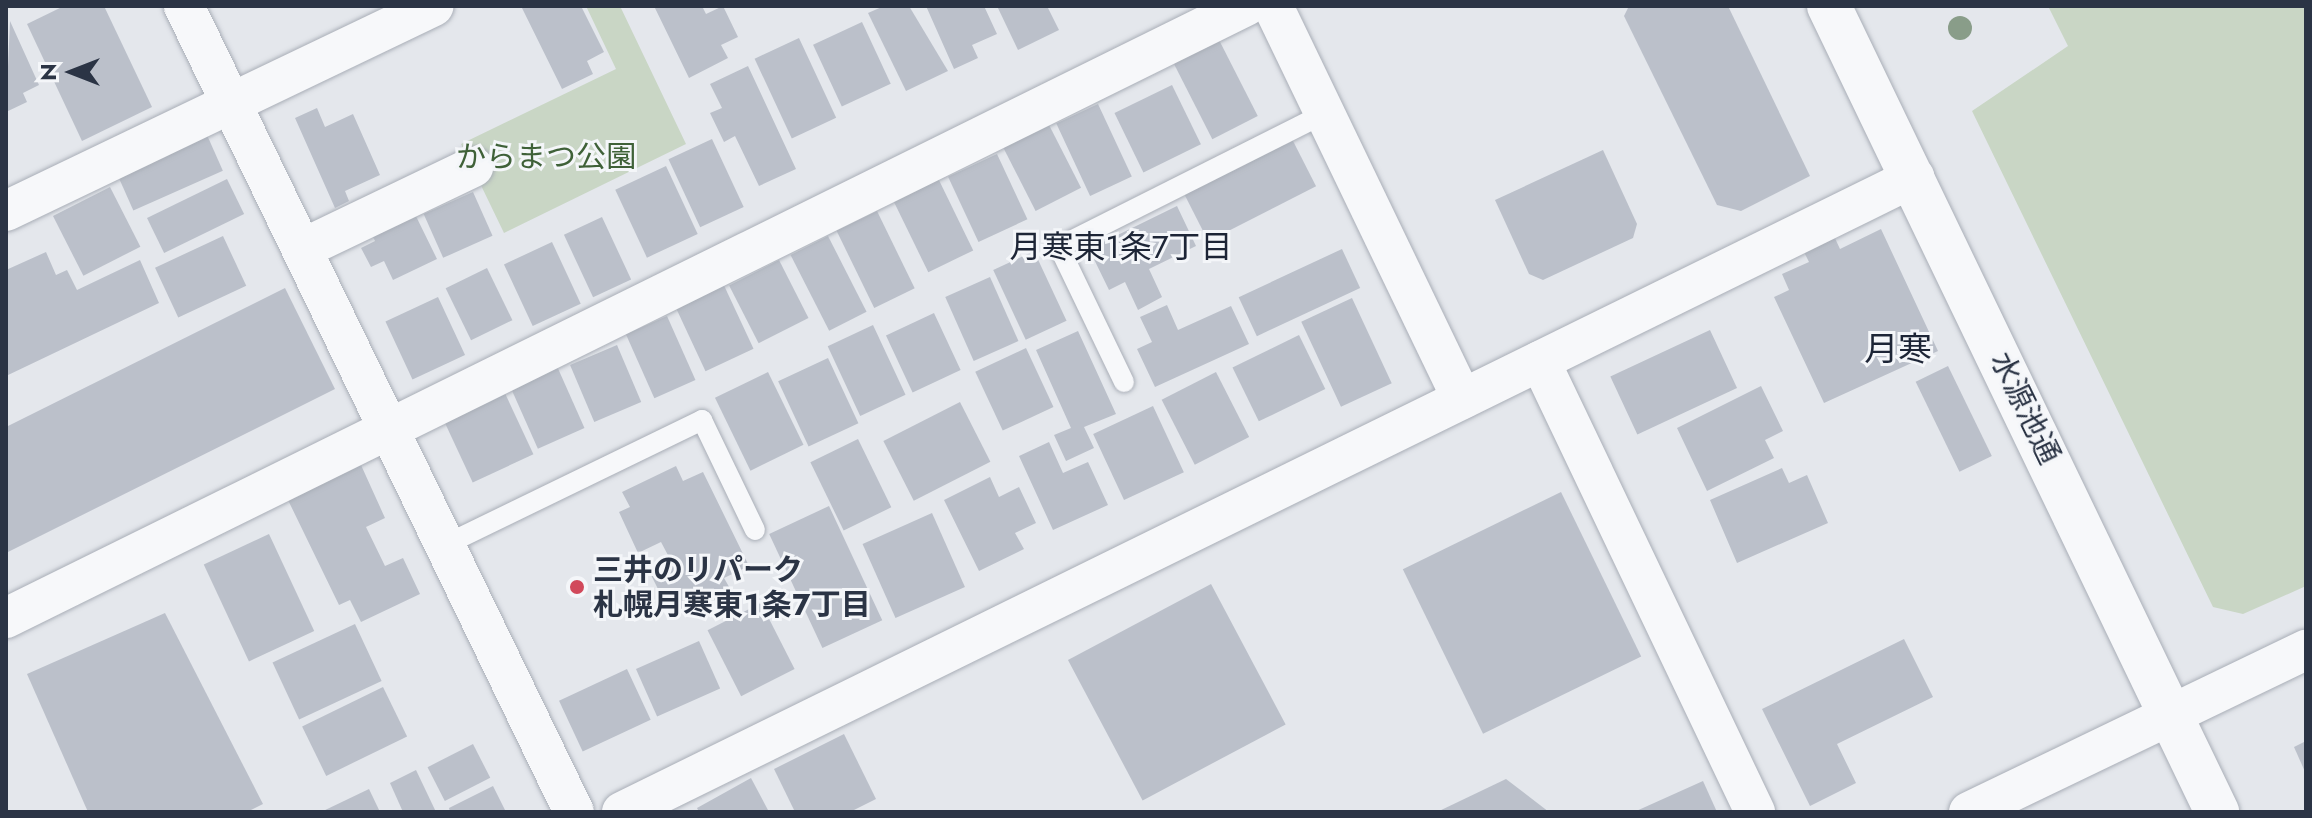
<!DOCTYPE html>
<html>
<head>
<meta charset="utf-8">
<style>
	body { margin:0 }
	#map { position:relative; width:2312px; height:818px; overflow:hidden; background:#e4e7ec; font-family:Jost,"Noto Sans JP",sans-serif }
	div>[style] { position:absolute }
	.green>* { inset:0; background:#c9d6c5 }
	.building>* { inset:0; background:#bbc0ca; transform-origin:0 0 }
	.roads { filter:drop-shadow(0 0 2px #a9aeb7) drop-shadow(0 0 2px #a9aeb7) }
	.service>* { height:20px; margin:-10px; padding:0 10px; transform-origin:10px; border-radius:10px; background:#f7f8fa }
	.minor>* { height:40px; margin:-20px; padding:0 20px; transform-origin:20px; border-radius:20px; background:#f7f8fa }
	.tertiary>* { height:44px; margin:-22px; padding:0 22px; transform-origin:22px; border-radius:22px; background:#f7f8fa }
	.trees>* { width:24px; height:24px; margin:-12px; border-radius:50%; background:#899d89 }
	.dots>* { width:22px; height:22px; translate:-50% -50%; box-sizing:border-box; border:4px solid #f4f6f9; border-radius:50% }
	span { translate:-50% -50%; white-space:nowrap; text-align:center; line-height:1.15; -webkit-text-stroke:6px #f4f6f9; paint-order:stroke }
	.park-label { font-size:30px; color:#3f6138 }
	.street-label { font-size:30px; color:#2b3445 }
	.poi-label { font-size:30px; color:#2b3445; font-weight:700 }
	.left { translate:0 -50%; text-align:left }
	.neighbourhood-label { font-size:32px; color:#1d2536 }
	.quarter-label { font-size:34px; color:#1d2536 }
	.frame { position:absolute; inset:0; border:8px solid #2b3445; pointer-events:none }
	.north { position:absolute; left:32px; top:32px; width:80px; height:80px; -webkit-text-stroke:6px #f4f6f9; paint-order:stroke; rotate:270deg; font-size:22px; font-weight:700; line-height:32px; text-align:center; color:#2b3445 }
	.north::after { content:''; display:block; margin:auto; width:28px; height:36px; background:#2b3445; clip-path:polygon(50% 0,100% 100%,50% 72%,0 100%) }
</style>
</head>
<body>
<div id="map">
	<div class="green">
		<i style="clip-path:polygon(586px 6px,620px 6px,686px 144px,504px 233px,461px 144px,616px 69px)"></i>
		<i style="clip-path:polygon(2048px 6px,2306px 6px,2306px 586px,2243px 614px,2213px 607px,1972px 111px,2068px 46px)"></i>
	</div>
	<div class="building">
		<i style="clip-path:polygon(64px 6px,104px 6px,152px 107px,82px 141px,27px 24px)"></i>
		<i style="clip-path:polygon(521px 6px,581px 6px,604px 52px,587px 61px,593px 74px,562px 89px)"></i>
		<i style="clip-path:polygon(654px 6px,702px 6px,706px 14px,723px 6px,738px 37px,721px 45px,728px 58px,689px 78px)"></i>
		<i style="clip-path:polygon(884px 6px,909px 6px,948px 71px,906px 91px,868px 13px)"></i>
		<i style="clip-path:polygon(926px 6px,984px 6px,997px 34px,972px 45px,978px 58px,954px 69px)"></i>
		<i style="clip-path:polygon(997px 6px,1047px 6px,1059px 30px,1018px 50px)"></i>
		<i style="clip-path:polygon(1629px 6px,1728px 6px,1810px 176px,1741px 211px,1717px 205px,1624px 16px)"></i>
		<i style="clip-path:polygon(10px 21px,39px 85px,23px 93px,27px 102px,6px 112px)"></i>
		<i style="left:862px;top:22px;width:68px;height:54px;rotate:65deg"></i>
		<i style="left:1216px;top:34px;width:92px;height:51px;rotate:63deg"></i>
		<i style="left:799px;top:38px;width:88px;height:49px;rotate:65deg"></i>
		<i style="clip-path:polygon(748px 66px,796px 169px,759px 186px,735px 136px,724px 142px,710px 113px,722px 108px,710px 84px)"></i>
		<i style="left:1172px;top:85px;width:66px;height:64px;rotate:64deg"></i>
		<i style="left:1098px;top:104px;width:80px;height:46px;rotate:65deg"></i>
		<i style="clip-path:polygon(317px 108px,325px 127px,353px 114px,380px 175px,345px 191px,349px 201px,335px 208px,295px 118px)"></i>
		<i style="left:1047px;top:121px;width:75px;height:51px;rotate:63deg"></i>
		<i style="left:207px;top:135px;width:39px;height:98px;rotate:66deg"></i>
		<i style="left:712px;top:139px;width:75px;height:48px;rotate:65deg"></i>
		<i style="left:1292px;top:139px;width:53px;height:121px;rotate:63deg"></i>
		<i style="clip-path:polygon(1603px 150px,1637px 224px,1633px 238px,1543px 280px,1529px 274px,1495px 200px)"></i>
		<i style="left:997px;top:154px;width:72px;height:54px;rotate:65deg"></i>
		<i style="left:666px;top:166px;width:75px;height:56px;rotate:65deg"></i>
		<i style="left:936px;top:174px;width:85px;height:50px;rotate:64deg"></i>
		<i style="left:227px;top:179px;width:39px;height:89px;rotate:64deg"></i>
		<i style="left:110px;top:187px;width:67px;height:64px;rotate:63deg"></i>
		<i style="left:473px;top:192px;width:48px;height:54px;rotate:66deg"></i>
		<i style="clip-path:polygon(410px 204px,437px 259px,393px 280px,384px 261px,371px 267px,361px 248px,375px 241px,367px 225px)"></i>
		<i style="clip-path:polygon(1177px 206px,1196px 246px,1149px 269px,1162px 297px,1138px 310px,1125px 282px,1109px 290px,1089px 249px)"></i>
		<i style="left:877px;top:211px;width:86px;height:45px;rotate:64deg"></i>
		<i style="left:602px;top:217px;width:69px;height:42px;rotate:65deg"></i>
		<i style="clip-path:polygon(1881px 229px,1938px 351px,1824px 403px,1774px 297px,1789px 290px,1782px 274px,1809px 262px,1802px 248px,1833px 234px,1840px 249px)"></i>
		<i style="left:223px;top:236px;width:55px;height:75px;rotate:65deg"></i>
		<i style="left:828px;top:236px;width:85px;height:42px;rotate:63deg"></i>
		<i style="left:552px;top:242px;width:68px;height:53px;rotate:65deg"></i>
		<i style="left:1342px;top:249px;width:43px;height:114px;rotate:65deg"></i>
		<i style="left:1034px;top:251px;width:77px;height:45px;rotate:65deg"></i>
		<i style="clip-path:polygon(46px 252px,56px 275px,67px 270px,77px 290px,140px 260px,159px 303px,6px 376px,6px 270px)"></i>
		<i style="left:779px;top:260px;width:65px;height:56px;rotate:63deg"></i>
		<i style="left:487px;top:268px;width:58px;height:46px;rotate:64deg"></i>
		<i style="left:990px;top:277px;width:70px;height:49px;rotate:66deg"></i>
		<i style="left:721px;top:279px;width:77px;height:53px;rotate:65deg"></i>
		<i style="clip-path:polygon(285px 288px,335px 389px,6px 553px,6px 427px)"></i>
		<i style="left:438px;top:297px;width:64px;height:58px;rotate:65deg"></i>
		<i style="left:1352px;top:298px;width:94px;height:56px;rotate:65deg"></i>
		<i style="clip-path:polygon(1167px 305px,1178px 330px,1231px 306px,1249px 344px,1155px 387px,1137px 349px,1152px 342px,1140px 317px)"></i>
		<i style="left:934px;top:313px;width:63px;height:53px;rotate:65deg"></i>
		<i style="left:667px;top:316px;width:70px;height:45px;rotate:66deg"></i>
		<i style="left:873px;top:325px;width:77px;height:50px;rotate:65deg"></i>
		<i style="left:1710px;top:330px;width:64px;height:110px;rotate:65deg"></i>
		<i style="clip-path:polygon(1078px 331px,1116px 414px,1084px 427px,1094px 448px,1066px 461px,1054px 435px,1071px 428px,1036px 350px)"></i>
		<i style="left:1299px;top:335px;width:60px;height:74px;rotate:64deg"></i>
		<i style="left:617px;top:345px;width:62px;height:51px;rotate:67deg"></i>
		<i style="left:1026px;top:348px;width:65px;height:56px;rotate:65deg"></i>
		<i style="left:828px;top:358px;width:72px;height:55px;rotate:65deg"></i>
		<i style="left:556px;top:364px;width:70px;height:51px;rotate:66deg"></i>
		<i style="left:1948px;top:366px;width:100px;height:36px;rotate:64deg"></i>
		<i style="left:768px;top:372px;width:81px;height:59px;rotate:64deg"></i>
		<i style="left:1216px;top:372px;width:73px;height:61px;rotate:63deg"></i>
		<i style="clip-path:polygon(1761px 386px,1783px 431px,1765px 440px,1774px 458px,1707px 491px,1677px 428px)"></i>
		<i style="left:503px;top:389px;width:72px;height:67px;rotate:65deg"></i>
		<i style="left:960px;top:402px;width:67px;height:86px;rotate:63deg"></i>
		<i style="left:1153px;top:406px;width:73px;height:66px;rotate:65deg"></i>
		<i style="left:858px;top:439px;width:76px;height:53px;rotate:64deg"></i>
		<i style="clip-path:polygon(1049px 442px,1063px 473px,1088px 462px,1108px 505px,1053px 530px,1019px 456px)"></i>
		<i style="clip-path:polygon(361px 465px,385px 518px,366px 527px,385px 566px,403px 558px,420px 594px,361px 622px,350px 600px,339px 605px,288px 500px)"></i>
		<i style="clip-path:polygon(676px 466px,683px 481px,703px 472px,749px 566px,724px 578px,732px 592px,684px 615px,675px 598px,665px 603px,648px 569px,670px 559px,661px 542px,638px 553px,619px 512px,630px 507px,622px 492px)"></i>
		<i style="clip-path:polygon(1782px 468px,1789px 483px,1807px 475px,1828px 523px,1737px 563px,1710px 500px)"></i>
		<i style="clip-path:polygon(990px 477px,999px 497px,1019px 487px,1036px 523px,1015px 533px,1024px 549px,979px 571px,944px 500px)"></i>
		<i style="left:1561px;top:492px;width:183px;height:176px;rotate:64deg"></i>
		<i style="left:829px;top:506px;width:126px;height:66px;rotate:65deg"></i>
		<i style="left:932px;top:513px;width:81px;height:76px;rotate:66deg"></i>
		<i style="left:269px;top:534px;width:107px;height:72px;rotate:65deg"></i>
		<i style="left:1211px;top:584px;width:159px;height:162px;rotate:62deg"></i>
		<i style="left:761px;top:603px;width:74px;height:60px;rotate:63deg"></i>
		<i style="clip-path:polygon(165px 613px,263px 804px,247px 812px,88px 812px,27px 674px)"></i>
		<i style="left:355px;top:624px;width:63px;height:91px;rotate:65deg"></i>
		<i style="clip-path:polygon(1904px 639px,1933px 697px,1837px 744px,1856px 783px,1810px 806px,1762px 709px)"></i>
		<i style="left:699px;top:641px;width:52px;height:69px;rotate:66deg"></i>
		<i style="left:627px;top:669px;width:56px;height:75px;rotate:65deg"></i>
		<i style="left:383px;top:687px;width:55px;height:90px;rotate:64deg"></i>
		<i style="clip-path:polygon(844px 734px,876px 799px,850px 812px,795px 812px,774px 769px)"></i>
		<i style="clip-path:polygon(2306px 741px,2306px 774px,2294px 747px)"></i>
		<i style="left:473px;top:744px;width:38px;height:51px;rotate:63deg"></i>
		<i style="clip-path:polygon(416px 770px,436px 812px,403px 812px,390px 783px)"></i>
		<i style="clip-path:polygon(751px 778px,769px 812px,699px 812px,697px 808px)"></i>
		<i style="clip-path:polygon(1506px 779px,1549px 812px,1437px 812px)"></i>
		<i style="clip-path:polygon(1703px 781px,1717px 812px,1634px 812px)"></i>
		<i style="clip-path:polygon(493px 786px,506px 812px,450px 812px,449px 808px)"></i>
		<i style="clip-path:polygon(369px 789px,380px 812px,321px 812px)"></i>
	</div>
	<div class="roads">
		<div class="service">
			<i style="left:1124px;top:382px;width:150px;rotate:-115.7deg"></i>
			<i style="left:1059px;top:247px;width:298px;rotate:-26.7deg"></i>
			<i style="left:445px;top:545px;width:286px;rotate:-25.9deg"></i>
			<i style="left:702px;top:420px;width:122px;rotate:64.3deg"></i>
		</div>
		<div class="minor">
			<i style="left:184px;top:6px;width:895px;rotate:64.18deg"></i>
			<i style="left:1273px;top:6px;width:436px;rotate:64.3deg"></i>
			<i style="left:6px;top:211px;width:474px;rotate:-25.6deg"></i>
			<i style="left:302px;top:249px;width:190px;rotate:-25.6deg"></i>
			<i style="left:1540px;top:361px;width:500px;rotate:64.5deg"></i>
			<i style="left:6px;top:618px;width:1383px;rotate:-26.27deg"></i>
			<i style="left:622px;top:812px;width:1440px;rotate:-26.17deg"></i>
			<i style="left:1969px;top:812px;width:374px;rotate:-25.7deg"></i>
		</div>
		<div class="tertiary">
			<i style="left:1829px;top:6px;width:895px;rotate:64.29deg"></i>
		</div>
	</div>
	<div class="trees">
		<i style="left:1960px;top:28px"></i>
	</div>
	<div class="dots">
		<i style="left:577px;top:587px;background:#d1495b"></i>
	</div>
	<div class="park-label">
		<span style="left:546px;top:157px">からまつ公園</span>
	</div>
	<div class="street-label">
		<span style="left:2025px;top:408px;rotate:64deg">水源池通</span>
	</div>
	<div class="poi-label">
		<span class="left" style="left:593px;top:587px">三井のリパーク<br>札幌月寒東１条７丁目</span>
	</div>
	<div class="neighbourhood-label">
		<span style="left:1121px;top:247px">月寒東1条7丁目</span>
	</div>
	<div class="quarter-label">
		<span style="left:1898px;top:350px">月寒</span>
	</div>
	<div class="frame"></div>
	<div class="north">N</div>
</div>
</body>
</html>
